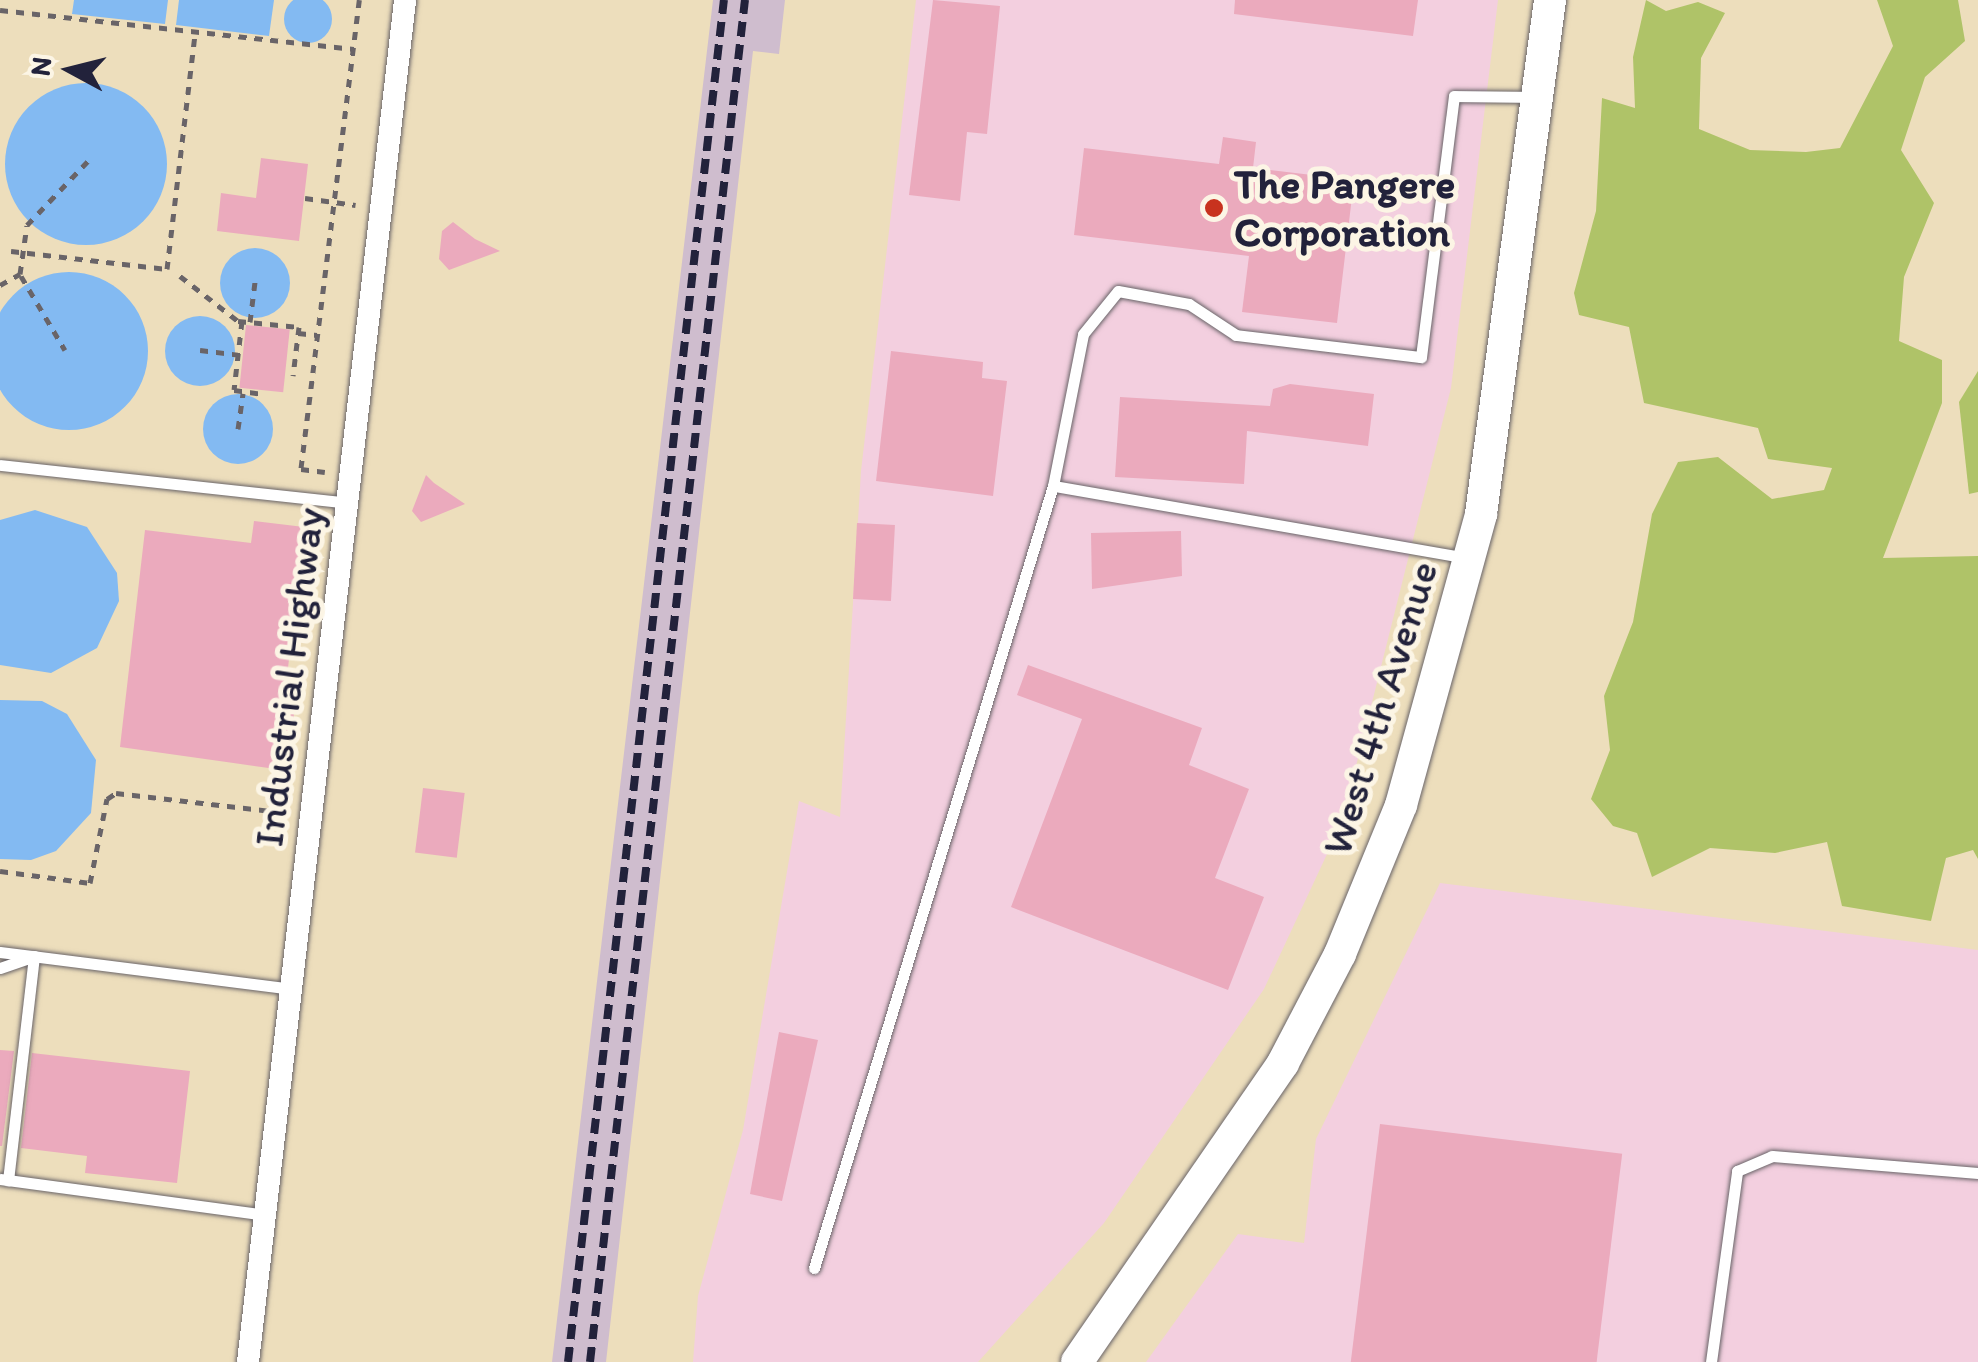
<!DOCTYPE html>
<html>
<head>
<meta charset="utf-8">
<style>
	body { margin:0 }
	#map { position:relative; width:1978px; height:1362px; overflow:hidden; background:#eddebc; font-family:Itim,sans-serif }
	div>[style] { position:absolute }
	.built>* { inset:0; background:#f3cfdf }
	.industrial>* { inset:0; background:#cfbdce }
	.green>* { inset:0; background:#afc368 }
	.water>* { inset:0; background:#83baf2 }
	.round { border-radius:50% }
	.building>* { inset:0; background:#ebaabd; transform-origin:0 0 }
	.path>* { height:5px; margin-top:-2.5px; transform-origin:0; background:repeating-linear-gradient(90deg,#696468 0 8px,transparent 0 16px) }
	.roads { filter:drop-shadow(0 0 2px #696468) drop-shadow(0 0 2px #696468) }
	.lane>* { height:11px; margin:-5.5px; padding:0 5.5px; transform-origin:5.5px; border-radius:5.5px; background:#fff }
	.street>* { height:22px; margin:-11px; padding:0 11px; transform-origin:11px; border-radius:11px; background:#fff }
	.secondary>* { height:32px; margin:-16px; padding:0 16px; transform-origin:16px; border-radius:16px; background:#fff }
	.rail>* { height:8px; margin-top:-4px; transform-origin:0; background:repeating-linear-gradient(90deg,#22223b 0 15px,transparent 0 23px) }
	.dots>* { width:28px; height:28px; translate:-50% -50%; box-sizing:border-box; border:5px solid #fcf5e5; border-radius:50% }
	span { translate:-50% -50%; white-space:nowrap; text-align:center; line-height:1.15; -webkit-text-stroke:10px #fcf5e5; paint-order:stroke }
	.poi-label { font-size:42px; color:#22223b; font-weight:700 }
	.left { translate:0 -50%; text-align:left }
	.street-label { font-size:42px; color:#22223b }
	.north { position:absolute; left:20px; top:20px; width:100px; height:100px; -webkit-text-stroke:8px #fcf5e5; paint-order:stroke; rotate:277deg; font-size:28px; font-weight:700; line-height:40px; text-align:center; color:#22223b }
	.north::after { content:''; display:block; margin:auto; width:35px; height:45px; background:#22223b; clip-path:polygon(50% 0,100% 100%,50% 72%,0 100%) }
</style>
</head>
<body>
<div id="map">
	<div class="built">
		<i style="clip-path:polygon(916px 0,1498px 0,1451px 388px,1342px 822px,1264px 989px,1104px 1223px,978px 1362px,693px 1362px,698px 1296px,743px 1130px,799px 801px,840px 817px,861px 471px)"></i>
		<i style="clip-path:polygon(1440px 883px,1978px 950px,1978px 1362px,1146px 1362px,1238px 1234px,1304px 1243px,1316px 1139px)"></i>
	</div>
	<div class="industrial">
		<i style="clip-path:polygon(713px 0,785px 0,779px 54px,753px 51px,606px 1362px,552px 1362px)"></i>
	</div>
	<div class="green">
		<i style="clip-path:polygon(1646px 0,1666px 11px,1698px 2px,1725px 13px,1701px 58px,1699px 129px,1750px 150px,1806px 152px,1840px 148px,1893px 46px,1877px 0,1958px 0,1965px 41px,1925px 77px,1901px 150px,1934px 203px,1904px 277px,1899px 341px,1942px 360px,1942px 403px,1883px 558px,1978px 556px,1978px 859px,1973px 850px,1946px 858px,1931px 921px,1842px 906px,1827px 842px,1775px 853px,1710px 848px,1652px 877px,1637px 833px,1613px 826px,1591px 799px,1610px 750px,1604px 696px,1633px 622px,1652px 514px,1678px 462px,1718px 457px,1772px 499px,1824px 490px,1832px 468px,1768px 459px,1758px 428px,1644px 403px,1629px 327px,1579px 315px,1574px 293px,1596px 211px,1602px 98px,1635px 108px,1633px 57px)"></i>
		<i style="clip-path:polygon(1978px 371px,1978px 492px,1969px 494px,1959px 402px)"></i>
	</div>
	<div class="water">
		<i class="round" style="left:284px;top:-5px;width:48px;height:48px"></i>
		<i style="clip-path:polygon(74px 0,168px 0,165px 24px,72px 14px)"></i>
		<i style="clip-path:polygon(179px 0,274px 0,269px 36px,176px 25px)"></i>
		<i class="round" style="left:5px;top:83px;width:162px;height:162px"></i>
		<i class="round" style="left:220px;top:248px;width:70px;height:70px"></i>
		<i class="round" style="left:-10px;top:272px;width:158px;height:158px"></i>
		<i class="round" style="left:165px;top:316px;width:70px;height:70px"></i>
		<i class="round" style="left:203px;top:394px;width:70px;height:70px"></i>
		<i style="clip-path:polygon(35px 510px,87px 527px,117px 573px,119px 601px,97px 648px,51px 673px,0 665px,0 520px)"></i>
		<i style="clip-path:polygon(0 700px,42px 701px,67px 714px,96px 760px,91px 813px,56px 851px,31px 860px,0 859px)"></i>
	</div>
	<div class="building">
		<i style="clip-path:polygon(933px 0,1000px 6px,987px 134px,967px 132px,960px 201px,909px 195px)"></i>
		<i style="clip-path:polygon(1235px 0,1418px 0,1413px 36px,1234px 14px)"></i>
		<i style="clip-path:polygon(1223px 137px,1256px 142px,1253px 168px,1354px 180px,1337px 323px,1242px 312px,1249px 256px,1074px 235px,1084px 148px,1219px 164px)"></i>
		<i style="clip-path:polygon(261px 158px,308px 164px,299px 241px,217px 231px,221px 193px,256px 198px)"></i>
		<i style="clip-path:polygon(453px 222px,475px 239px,500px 251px,449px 270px,439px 259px,442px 231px)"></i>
		<i style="left:246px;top:325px;width:44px;height:63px;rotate:6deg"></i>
		<i style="clip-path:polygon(891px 351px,983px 362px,982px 378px,1007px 381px,993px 496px,876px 481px)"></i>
		<i style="clip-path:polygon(1290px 384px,1374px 394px,1368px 446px,1247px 431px,1244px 484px,1115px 477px,1120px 397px,1270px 406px,1273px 389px)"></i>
		<i style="clip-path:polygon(426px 475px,434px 483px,465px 504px,421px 522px,412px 511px)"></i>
		<i style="clip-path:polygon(254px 521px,304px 527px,298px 576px,309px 577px,306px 606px,295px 605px,283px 713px,294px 714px,290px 745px,279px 743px,276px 769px,120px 747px,145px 530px,251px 543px)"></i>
		<i style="left:857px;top:523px;width:38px;height:76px;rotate:3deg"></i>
		<i style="clip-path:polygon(1181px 531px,1182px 576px,1092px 589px,1091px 533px)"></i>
		<i style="clip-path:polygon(1028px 665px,1202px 728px,1189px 765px,1249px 789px,1215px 878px,1264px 897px,1228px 990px,1011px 907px,1082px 719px,1017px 695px)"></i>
		<i style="left:423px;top:788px;width:42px;height:65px;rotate:7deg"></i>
		<i style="clip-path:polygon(779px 1032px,818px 1040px,782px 1201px,750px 1194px)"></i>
		<i style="clip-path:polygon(0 1050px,14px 1051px,2px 1146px,0 1146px)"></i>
		<i style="clip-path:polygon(32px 1053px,190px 1071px,177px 1183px,85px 1173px,87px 1156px,21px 1148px)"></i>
		<i style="left:1380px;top:1124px;width:244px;height:240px;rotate:7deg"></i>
	</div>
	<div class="path">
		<i style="left:0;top:10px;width:356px;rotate:6.3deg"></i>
		<i style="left:305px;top:198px;width:51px;rotate:7.8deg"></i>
		<i style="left:11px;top:251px;width:157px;rotate:6.6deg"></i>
		<i style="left:167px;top:269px;width:238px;rotate:-83.2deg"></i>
		<i style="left:21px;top:276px;width:86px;rotate:59.3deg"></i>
		<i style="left:180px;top:276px;width:73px;rotate:37.8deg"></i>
		<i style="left:238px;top:321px;width:61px;rotate:5.6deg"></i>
		<i style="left:299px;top:327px;width:49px;rotate:97deg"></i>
		<i style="left:0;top:285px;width:23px;rotate:-29deg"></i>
		<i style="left:20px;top:274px;width:49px;rotate:-81.9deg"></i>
		<i style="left:27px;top:225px;width:88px;rotate:-46.4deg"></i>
		<i style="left:242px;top:321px;width:69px;rotate:96.6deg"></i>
		<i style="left:234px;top:390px;width:29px;rotate:8deg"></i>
		<i style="left:250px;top:322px;width:40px;rotate:-82.9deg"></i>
		<i style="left:298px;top:333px;width:19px;rotate:6deg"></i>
		<i style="left:200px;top:350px;width:38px;rotate:7deg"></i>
		<i style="left:238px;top:429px;width:36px;rotate:-82deg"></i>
		<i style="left:301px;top:468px;width:472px;rotate:-82.9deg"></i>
		<i style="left:301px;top:469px;width:24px;rotate:7deg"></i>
		<i style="left:308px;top:518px;width:29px;rotate:74deg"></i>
		<i style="left:0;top:871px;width:91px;rotate:7.6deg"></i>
		<i style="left:90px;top:883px;width:86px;rotate:-78.6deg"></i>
		<i style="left:107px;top:799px;width:11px;rotate:-34deg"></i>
		<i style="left:116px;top:793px;width:175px;rotate:6.6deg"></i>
	</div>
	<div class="roads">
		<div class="lane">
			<i style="left:0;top:465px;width:349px;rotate:6.2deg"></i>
			<i style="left:1467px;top:558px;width:420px;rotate:-170.1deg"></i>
			<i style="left:1053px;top:486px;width:155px;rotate:-78.8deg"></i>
			<i style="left:1083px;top:334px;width:55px;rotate:-50.9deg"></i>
			<i style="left:1118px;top:291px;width:72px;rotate:10.4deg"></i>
			<i style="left:1189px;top:304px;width:56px;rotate:33.4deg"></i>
			<i style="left:1236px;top:335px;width:186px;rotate:6.8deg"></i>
			<i style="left:1421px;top:357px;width:263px;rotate:-82.8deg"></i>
			<i style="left:1454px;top:96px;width:81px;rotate:0.7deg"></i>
			<i style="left:0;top:952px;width:293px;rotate:7.2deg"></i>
			<i style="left:0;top:968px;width:36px;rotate:-19deg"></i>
			<i style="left:34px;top:956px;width:226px;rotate:96.6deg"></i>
			<i style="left:0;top:1179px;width:267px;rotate:7.7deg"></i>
			<i style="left:814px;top:1268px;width:818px;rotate:-73.01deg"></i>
			<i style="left:1711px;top:1362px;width:193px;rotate:-82.2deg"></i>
			<i style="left:1737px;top:1171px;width:38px;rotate:-23deg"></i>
			<i style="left:1772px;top:1156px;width:207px;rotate:4.7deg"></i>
		</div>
		<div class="street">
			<i style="left:248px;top:1362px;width:1371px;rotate:-83.42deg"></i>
		</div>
		<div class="secondary">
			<i style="left:1077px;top:1362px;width:363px;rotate:-55.4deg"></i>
			<i style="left:1283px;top:1063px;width:123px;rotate:-62.4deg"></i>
			<i style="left:1340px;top:954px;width:161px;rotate:-67.7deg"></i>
			<i style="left:1401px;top:805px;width:302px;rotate:-74.6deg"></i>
			<i style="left:1481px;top:514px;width:519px;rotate:-82.35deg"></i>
		</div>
	</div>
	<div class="rail">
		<i style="left:568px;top:1362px;width:1371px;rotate:-83.47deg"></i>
		<i style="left:590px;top:1362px;width:1371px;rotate:-83.51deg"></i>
	</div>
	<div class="dots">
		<i style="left:1214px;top:208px;background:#c8321e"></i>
	</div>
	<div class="poi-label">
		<span class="left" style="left:1234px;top:208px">The Pangere<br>Corporation</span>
	</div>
	<div class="street-label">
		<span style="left:289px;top:677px;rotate:-83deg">Industrial Highway</span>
		<span style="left:1380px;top:708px;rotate:-73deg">West 4th Avenue</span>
	</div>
	<div class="north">N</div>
</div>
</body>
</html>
